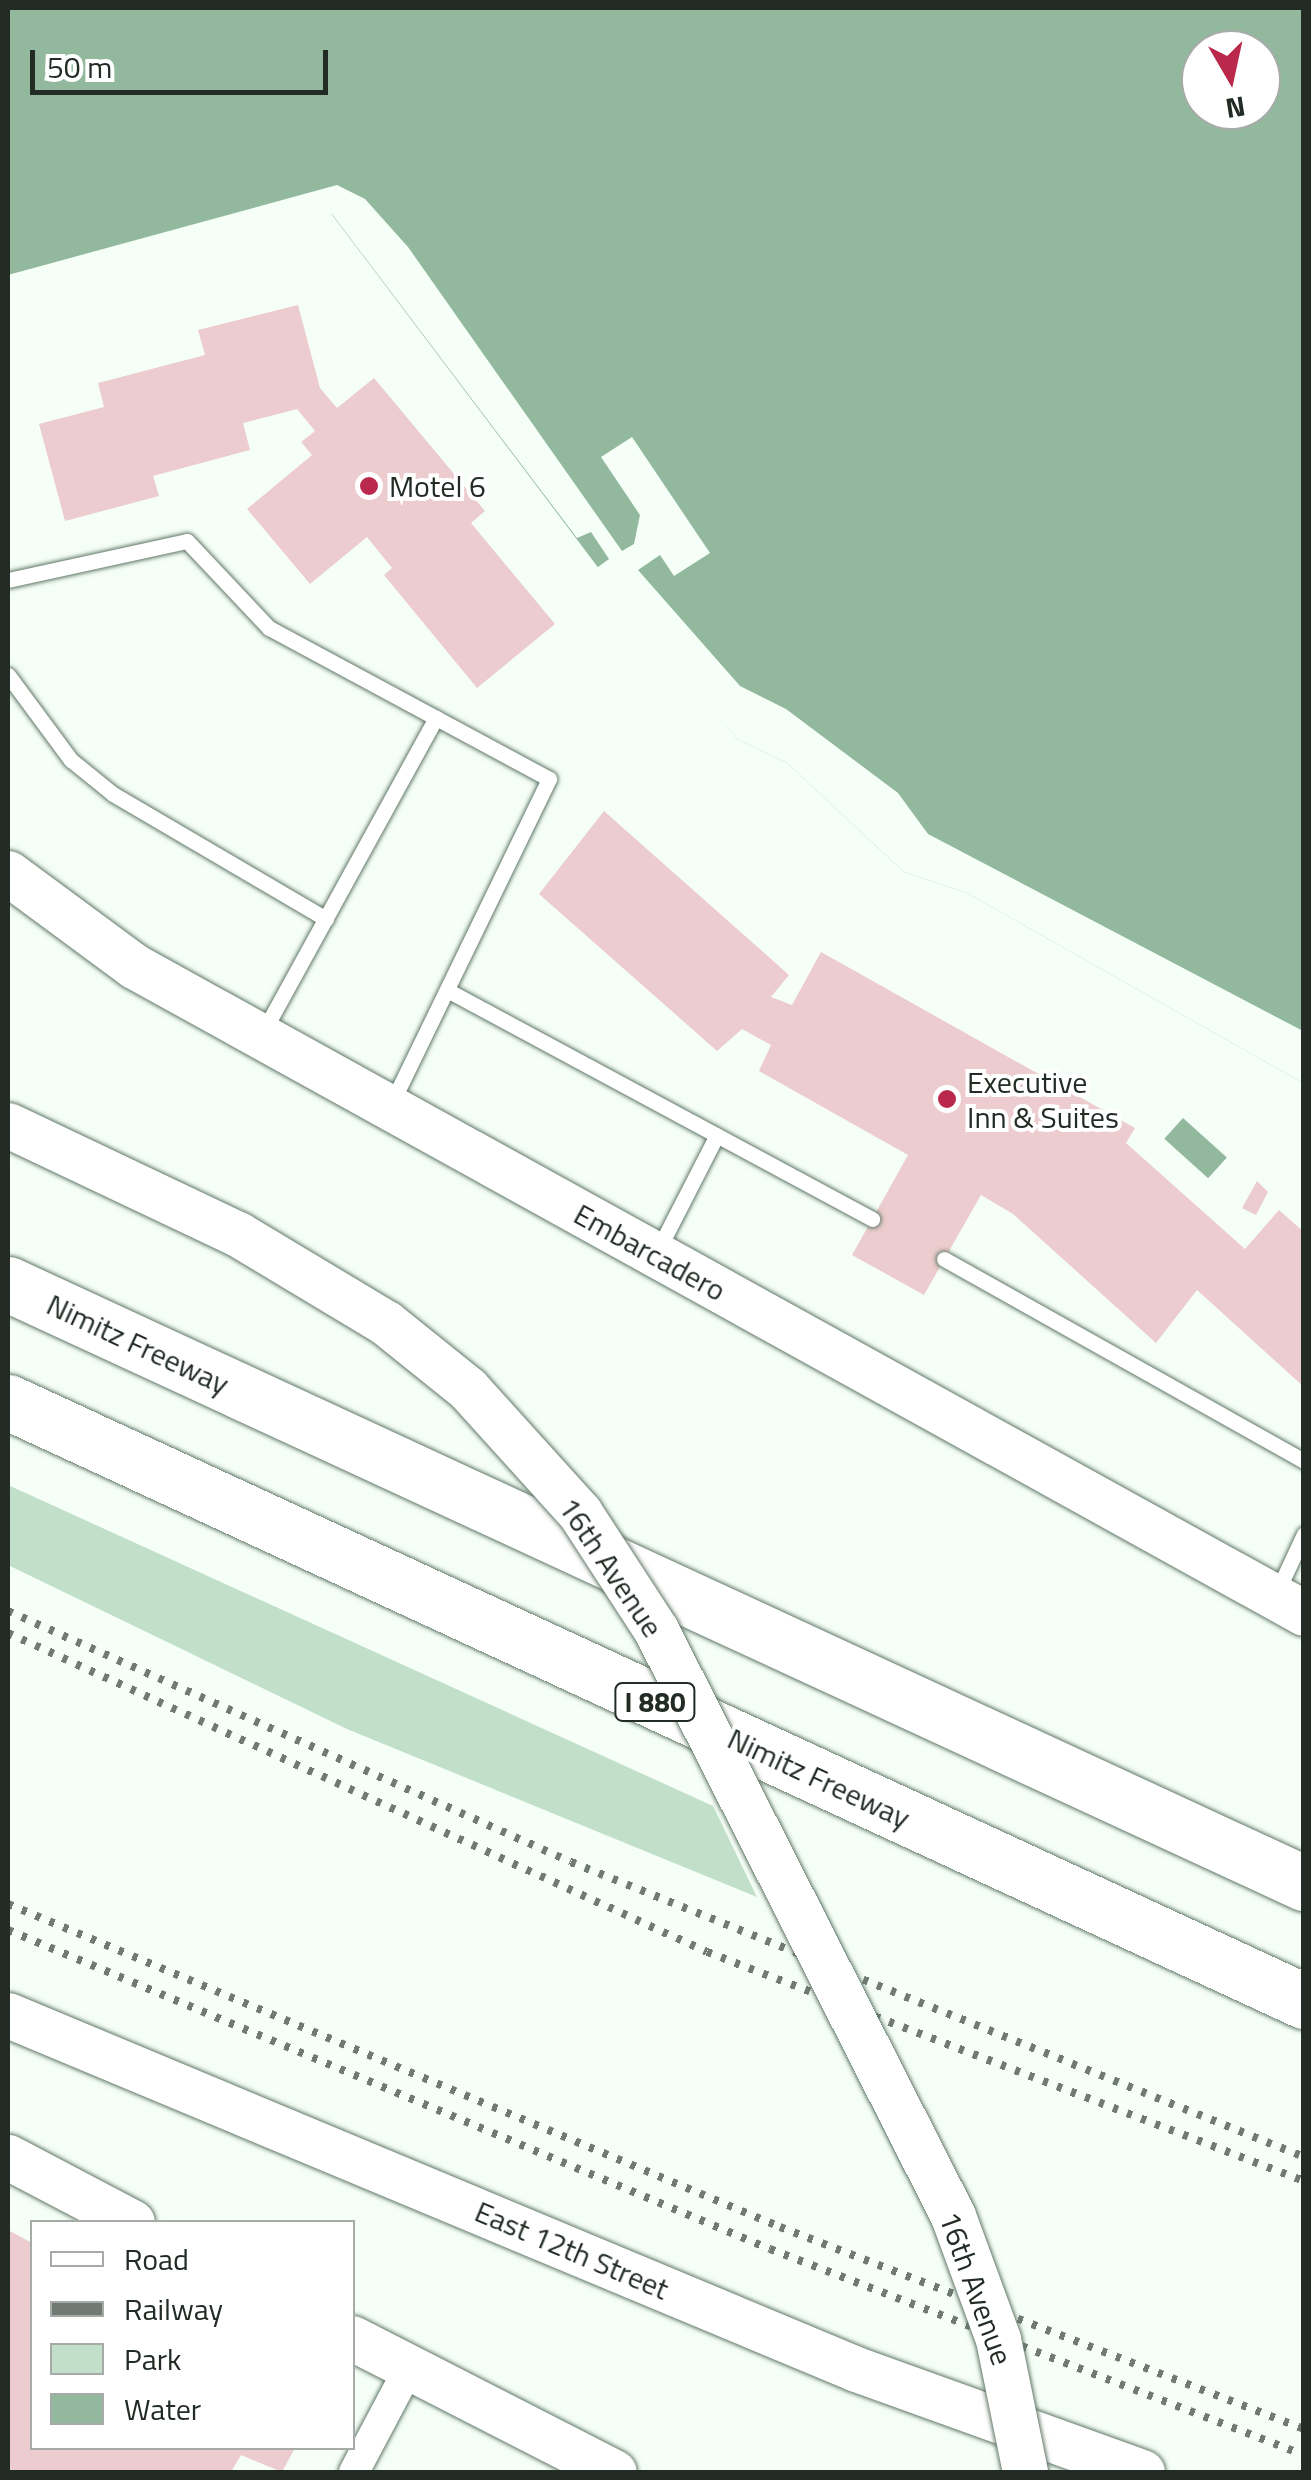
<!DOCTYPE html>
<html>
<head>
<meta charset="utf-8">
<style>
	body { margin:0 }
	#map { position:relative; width:1311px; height:2480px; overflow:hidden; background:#f5fff7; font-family:"Titillium Web",sans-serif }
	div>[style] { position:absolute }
	.green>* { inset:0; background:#c1dfc9 }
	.water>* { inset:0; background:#92b99d; transform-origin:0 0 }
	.pier>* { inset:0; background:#f5fff7 }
	.building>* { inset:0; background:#ecccce }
	.roads { filter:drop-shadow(0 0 2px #627868) drop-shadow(0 0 2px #627868) }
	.lane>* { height:15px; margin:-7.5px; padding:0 7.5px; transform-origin:7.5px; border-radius:7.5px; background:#fff }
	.street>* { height:30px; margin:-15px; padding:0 15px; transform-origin:15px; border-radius:15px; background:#fff }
	.secondary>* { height:45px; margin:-22.5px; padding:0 22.5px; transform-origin:22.5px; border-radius:22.5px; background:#fff }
	.highway>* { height:55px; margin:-27.5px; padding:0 27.5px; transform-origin:27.5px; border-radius:27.5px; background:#fff }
	.rail>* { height:8px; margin-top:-4px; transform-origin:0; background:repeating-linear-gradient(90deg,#707a72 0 5px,transparent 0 15px) }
	.bridges { filter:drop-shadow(0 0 2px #627868) drop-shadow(0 0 2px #627868) }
	.secondary-bridge>* { height:45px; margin:-22.5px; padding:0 22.5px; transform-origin:22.5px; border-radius:22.5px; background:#fff }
	.dots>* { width:28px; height:28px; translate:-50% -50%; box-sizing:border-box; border:5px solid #fff; border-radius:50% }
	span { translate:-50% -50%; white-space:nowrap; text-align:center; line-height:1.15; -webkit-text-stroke:8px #fff; paint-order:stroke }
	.shield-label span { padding:2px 8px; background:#fff; border:2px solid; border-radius:8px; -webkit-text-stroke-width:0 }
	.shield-label { font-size:28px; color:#222c25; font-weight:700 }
	.poi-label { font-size:30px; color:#222c25 }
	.left { translate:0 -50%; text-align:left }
	.street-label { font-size:30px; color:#222c25 }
	.frame { position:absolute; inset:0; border:10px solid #222c25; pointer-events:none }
	.legend { position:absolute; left:30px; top:2220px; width:325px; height:230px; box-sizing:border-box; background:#fff; border:2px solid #a7aba8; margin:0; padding:12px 18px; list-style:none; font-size:30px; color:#222c25 }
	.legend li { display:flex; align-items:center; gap:20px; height:50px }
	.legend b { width:50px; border:2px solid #a7aba8 }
	.north { position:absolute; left:1181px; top:30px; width:100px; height:100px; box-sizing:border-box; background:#fff; border:2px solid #a7aba8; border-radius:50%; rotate:171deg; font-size:28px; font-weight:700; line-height:40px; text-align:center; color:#222c25 }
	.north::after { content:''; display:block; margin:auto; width:35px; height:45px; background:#ba294c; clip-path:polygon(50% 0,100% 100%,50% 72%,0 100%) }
	.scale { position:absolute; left:30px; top:50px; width:298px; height:45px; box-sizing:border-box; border:5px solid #222c25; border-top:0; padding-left:12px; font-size:30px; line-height:35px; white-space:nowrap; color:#222c25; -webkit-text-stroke:8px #fff; paint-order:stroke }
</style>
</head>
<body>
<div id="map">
	<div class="green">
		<i style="clip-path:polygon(8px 1485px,713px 1806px,757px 1897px,347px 1729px,8px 1565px)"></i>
	</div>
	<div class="water">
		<i style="clip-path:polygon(evenodd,8px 8px,1303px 8px,1303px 1083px,967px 893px,904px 872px,787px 763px,737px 739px,612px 586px,324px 204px,8px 294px,8px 8px,1201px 50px,1261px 50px,1261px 110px,1201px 110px,1201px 50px)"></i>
		<i style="left:1183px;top:1118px;width:59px;height:28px;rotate:42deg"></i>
	</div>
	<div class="pier">
		<i style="clip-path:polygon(337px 185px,365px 199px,408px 247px,622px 551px,634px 544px,640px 515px,601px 457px,632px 437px,710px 553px,674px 576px,660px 555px,638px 570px,740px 686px,786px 709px,898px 793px,928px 834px,1303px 1031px,1303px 1083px,967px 893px,904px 872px,787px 763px,737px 739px,594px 570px,609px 559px,591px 532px,577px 538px,332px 214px,322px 210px,8px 299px,8px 275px)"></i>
	</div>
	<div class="building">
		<i style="clip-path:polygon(298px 305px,320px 388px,337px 408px,374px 378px,485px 511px,471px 523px,555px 624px,477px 688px,384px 575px,392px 568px,367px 537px,310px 584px,247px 509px,312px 455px,301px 442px,315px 431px,297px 409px,243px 423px,250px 450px,153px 476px,159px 496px,65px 521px,39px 424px,104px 407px,98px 383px,205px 355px,198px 330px)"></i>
		<i style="clip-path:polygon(604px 811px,789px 975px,771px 997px,792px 1005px,821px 952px,1135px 1128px,1126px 1143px,1245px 1249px,1279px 1210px,1304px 1232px,1304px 1387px,1197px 1290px,1156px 1343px,1013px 1214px,981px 1195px,924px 1295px,852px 1255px,908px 1155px,759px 1071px,771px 1045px,742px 1029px,717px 1051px,539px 894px)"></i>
		<i style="clip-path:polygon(1257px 1181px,1268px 1192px,1256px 1215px,1242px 1208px)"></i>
		<i style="clip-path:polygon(8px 2230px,32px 2243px,32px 2448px,295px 2448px,282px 2472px,241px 2455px,231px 2472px,8px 2472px)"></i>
	</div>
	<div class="roads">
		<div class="lane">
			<i style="left:8px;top:580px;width:183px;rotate:-12.3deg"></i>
			<i style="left:187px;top:541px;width:120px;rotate:46.7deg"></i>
			<i style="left:269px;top:628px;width:318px;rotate:28.3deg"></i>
			<i style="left:549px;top:779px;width:359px;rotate:115.9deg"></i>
			<i style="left:8px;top:675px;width:106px;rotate:53.5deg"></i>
			<i style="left:71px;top:760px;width:54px;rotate:39deg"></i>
			<i style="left:113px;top:794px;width:247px;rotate:30.4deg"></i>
			<i style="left:447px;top:990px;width:483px;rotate:28.3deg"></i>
			<i style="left:262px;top:1034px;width:361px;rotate:-61.2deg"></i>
			<i style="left:657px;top:1252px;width:131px;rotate:-62.9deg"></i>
			<i style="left:944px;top:1259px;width:413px;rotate:29.3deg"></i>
			<i style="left:1276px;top:1594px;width:66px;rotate:-65deg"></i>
		</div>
		<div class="street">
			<i style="left:354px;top:2472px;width:118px;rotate:-62.1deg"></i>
		</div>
		<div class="secondary">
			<i style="left:8px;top:873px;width:157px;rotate:36.4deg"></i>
			<i style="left:134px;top:966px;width:1337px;rotate:28.94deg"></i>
			<i style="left:8px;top:2015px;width:919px;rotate:22.66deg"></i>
			<i style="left:856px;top:2369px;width:304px;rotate:19.8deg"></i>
			<i style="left:8px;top:2157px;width:140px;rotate:27.7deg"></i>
			<i style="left:352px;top:2338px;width:294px;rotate:27.1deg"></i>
		</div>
		<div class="highway">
			<i style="left:8px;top:1284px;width:1428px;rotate:24.81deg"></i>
			<i style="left:8px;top:1402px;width:1428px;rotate:24.81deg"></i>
		</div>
	</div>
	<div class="rail">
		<i style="left:8px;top:1611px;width:616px;rotate:24.03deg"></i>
		<i style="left:571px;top:1862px;width:790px;rotate:21.92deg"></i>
		<i style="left:8px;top:1633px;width:768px;rotate:24.53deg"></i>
		<i style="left:707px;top:1952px;width:639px;rotate:20.99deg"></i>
		<i style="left:8px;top:1904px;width:837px;rotate:22.7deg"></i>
		<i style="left:780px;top:2227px;width:562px;rotate:21.08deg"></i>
		<i style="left:8px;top:1930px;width:826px;rotate:22.72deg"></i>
		<i style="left:770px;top:2249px;width:572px;rotate:21.1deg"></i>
	</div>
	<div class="bridges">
		<div class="secondary-bridge">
			<i style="left:8px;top:1125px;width:255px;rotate:25.4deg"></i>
			<i style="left:238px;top:1234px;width:173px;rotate:31deg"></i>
			<i style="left:386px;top:1323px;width:105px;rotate:38.8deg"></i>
			<i style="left:468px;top:1389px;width:167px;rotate:47.9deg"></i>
			<i style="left:580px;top:1513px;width:140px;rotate:57deg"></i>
			<i style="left:656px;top:1630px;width:657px;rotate:63.12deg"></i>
			<i style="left:953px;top:2216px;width:131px;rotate:69.9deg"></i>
			<i style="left:998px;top:2339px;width:136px;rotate:78.5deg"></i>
		</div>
	</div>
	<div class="dots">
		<i style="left:369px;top:486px;background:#ba294c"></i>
		<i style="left:947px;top:1099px;background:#ba294c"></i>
	</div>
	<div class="shield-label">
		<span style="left:655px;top:1702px">I 880</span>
	</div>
	<div class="poi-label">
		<span class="left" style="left:389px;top:486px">Motel 6</span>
		<span class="left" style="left:967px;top:1099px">Executive<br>Inn &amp; Suites</span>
	</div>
	<div class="street-label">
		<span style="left:650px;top:1252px;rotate:29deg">Embarcadero</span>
		<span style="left:138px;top:1344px;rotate:25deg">Nimitz Freeway</span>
		<span style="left:611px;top:1567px;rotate:56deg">16th Avenue</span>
		<span style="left:819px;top:1778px;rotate:25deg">Nimitz Freeway</span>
		<span style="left:572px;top:2250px;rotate:23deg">East 12th Street</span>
		<span style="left:976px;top:2288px;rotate:70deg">16th Avenue</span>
	</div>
	<div class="frame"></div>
	<ul class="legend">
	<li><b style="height:12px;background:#fff"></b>Road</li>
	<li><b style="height:12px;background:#707a72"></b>Railway</li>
	<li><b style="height:28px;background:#c1dfc9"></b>Park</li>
	<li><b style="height:28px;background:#92b99d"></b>Water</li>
	</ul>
	<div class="north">N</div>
	<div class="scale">50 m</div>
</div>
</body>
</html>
